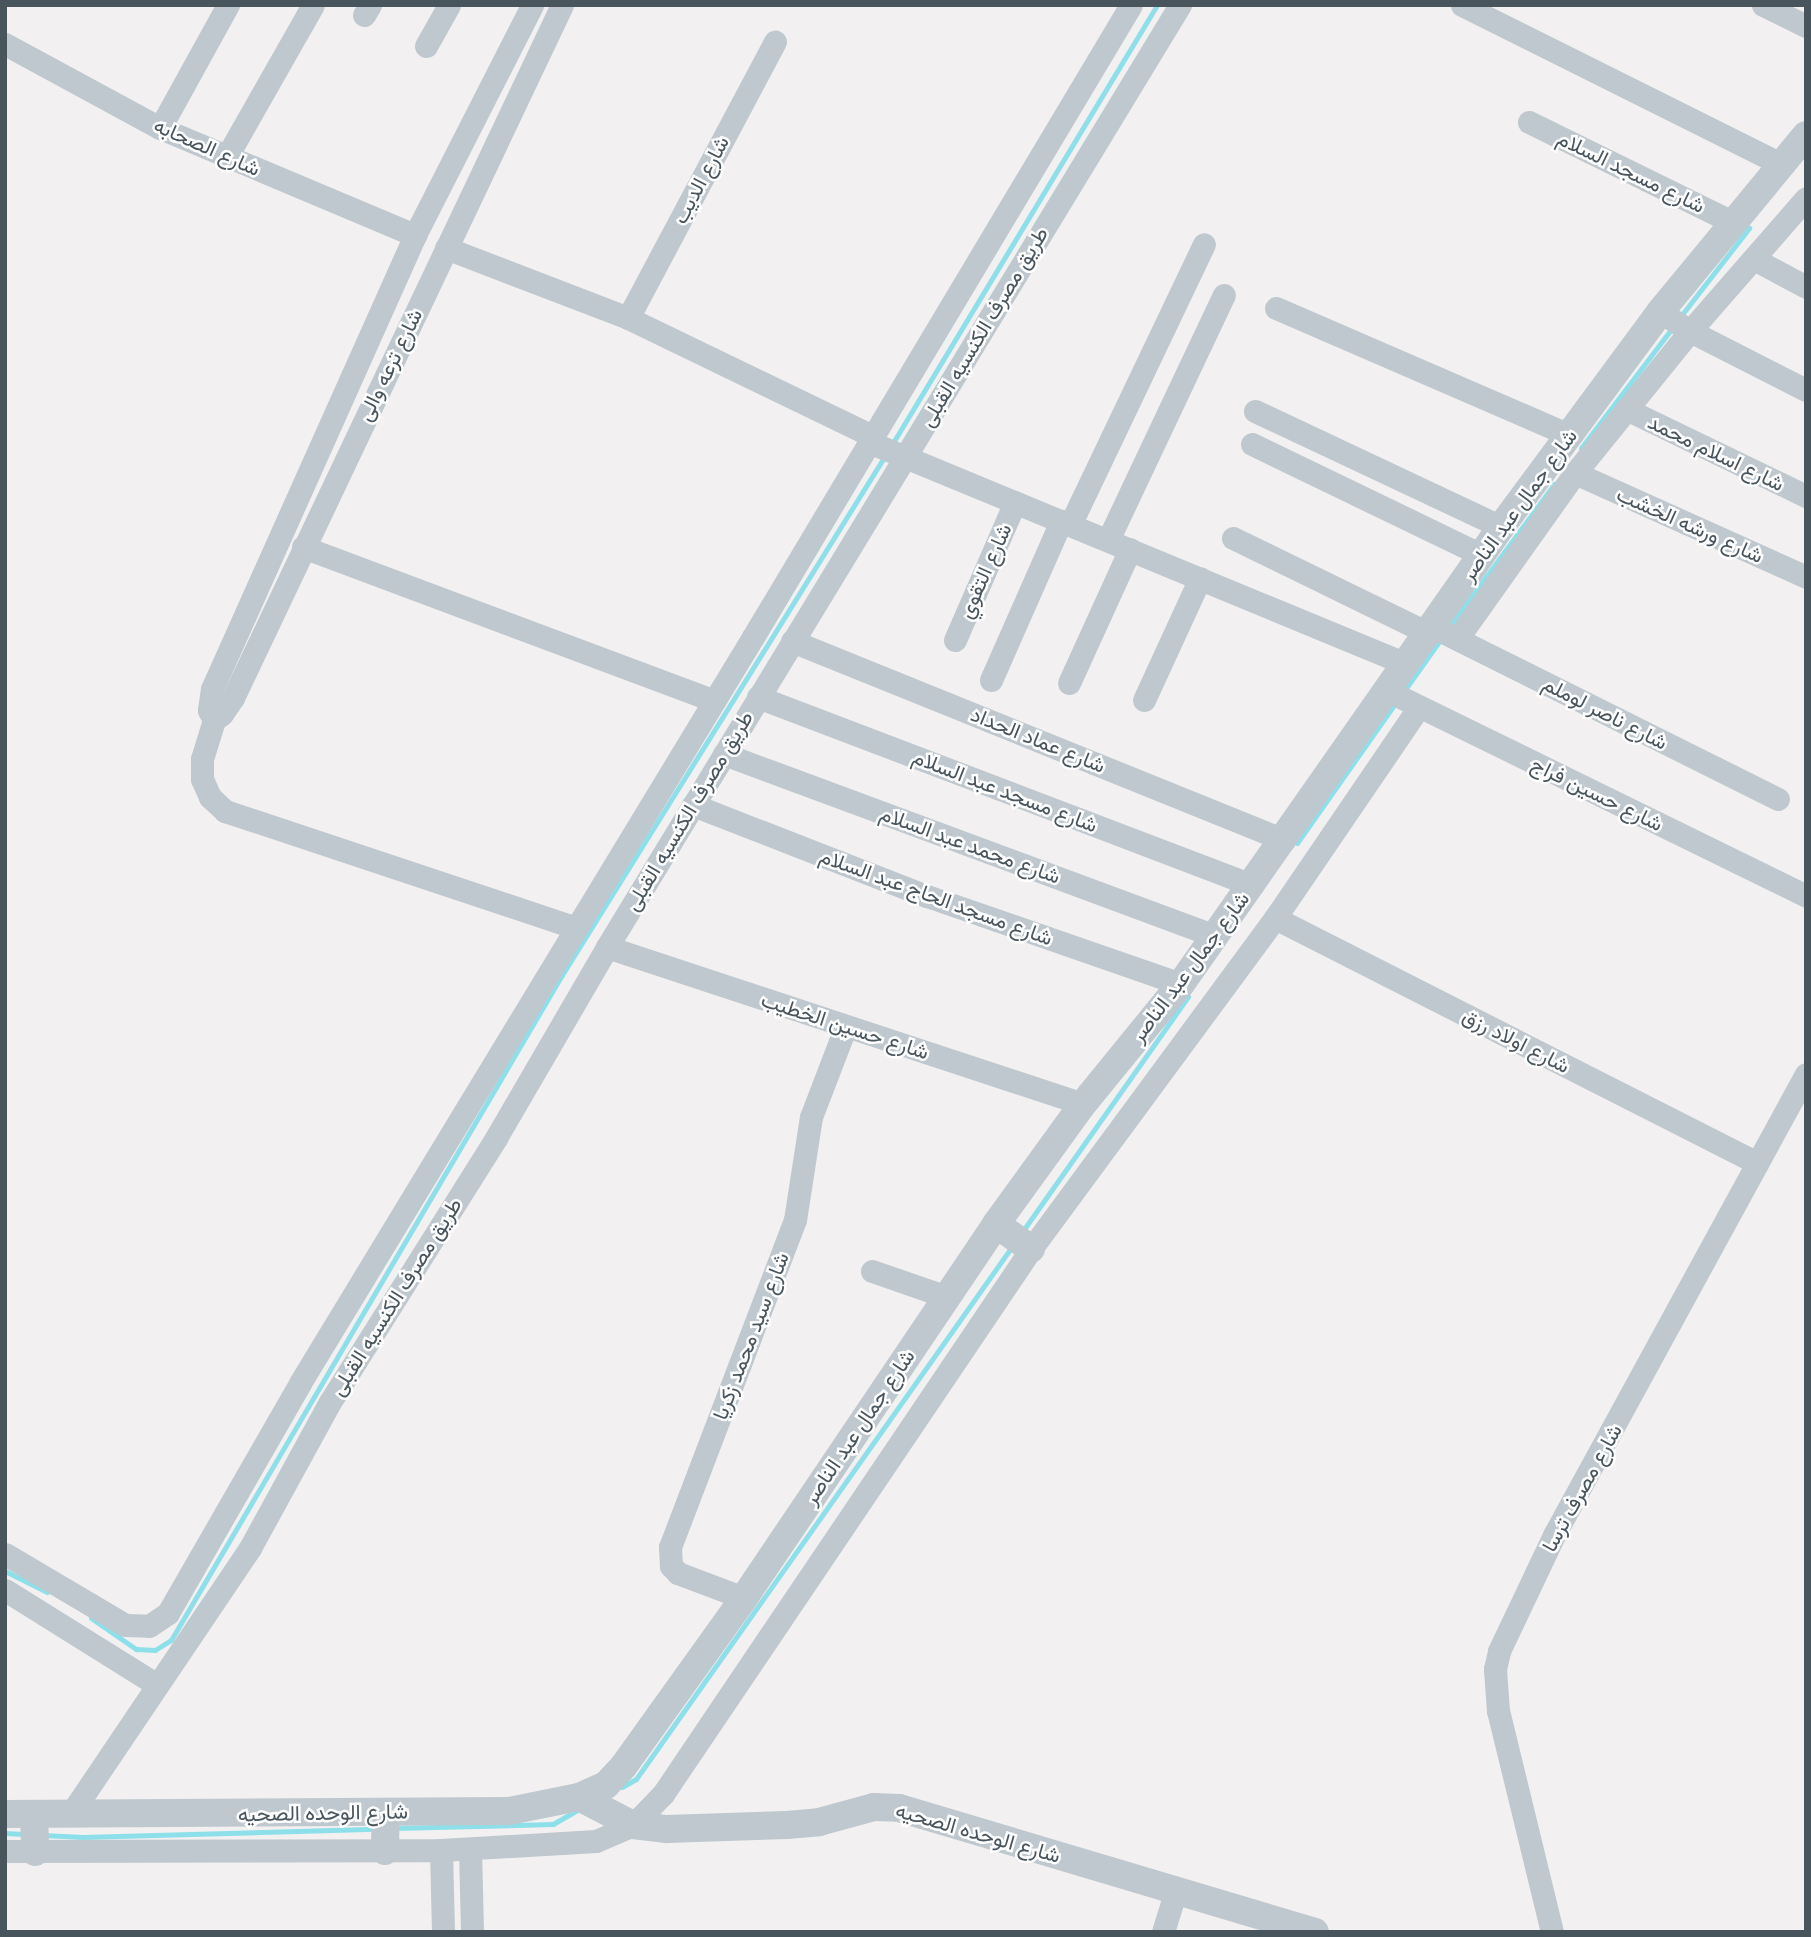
<!DOCTYPE html>
<html>
<head>
<meta charset="utf-8">
<style>
	body { margin:0 }
	#map { position:relative; width:1811px; height:1937px; overflow:hidden; background:#f2f0f0; font-family:Raleway,Vazirmatn,sans-serif }
	div>[style] { position:absolute }
	.stream>* { height:5px; margin:-2.5px; padding:0 2.5px; transform-origin:2.5px; border-radius:2.5px; background:#8de0ea }
	.minor>* { height:23px; margin:-11.5px; padding:0 11.5px; transform-origin:11.5px; border-radius:11.5px; background:#bec8ce }
	.tertiary>* { height:28px; margin:-14px; padding:0 14px; transform-origin:14px; border-radius:14px; background:#bec8ce }
	span { translate:-50% -50%; white-space:nowrap; text-align:center; line-height:1.15; -webkit-text-stroke:5px #fff; paint-order:stroke }
	.street-label { font-size:21px; color:#48555d }
	.frame { position:absolute; inset:0; border:7px solid #48555d; pointer-events:none }
</style>
</head>
<body>
<div id="map">
	<div class="stream">
		<i style="left:1680px;top:317px;width:113px;rotate:-52.2deg"></i>
		<i style="left:891px;top:446px;width:515px;rotate:-58.9deg"></i>
		<i style="left:1581px;top:448px;width:151px;rotate:-52.8deg"></i>
		<i style="left:1448px;top:628px;width:179px;rotate:-53.6deg"></i>
		<i style="left:1404px;top:691px;width:67px;rotate:-54.7deg"></i>
		<i style="left:1297px;top:843px;width:172px;rotate:-54.9deg"></i>
		<i style="left:1022px;top:1232px;width:288px;rotate:-54.8deg"></i>
		<i style="left:5px;top:1571px;width:47px;rotate:26.6deg"></i>
		<i style="left:91px;top:1618px;width:55px;rotate:34.6deg"></i>
		<i style="left:136px;top:1649px;width:19px;rotate:3deg"></i>
		<i style="left:155px;top:1650px;width:19px;rotate:-32deg"></i>
		<i style="left:171px;top:1640px;width:771px;rotate:-59.55deg"></i>
		<i style="left:562px;top:975px;width:614px;rotate:-58.12deg"></i>
		<i style="left:622px;top:1787px;width:16px;rotate:-30deg"></i>
		<i style="left:636px;top:1779px;width:654px;rotate:-54.78deg"></i>
		<i style="left:393px;top:1828px;width:160px;rotate:-1.4deg"></i>
		<i style="left:553px;top:1824px;width:30px;rotate:-30deg"></i>
		<i style="left:5px;top:1833px;width:22px;rotate:3deg"></i>
		<i style="left:43px;top:1835px;width:40px;rotate:2.9deg"></i>
		<i style="left:83px;top:1837px;width:293px;rotate:-1.6deg"></i>
	</div>
	<div class="minor">
		<i style="left:562px;top:5px;width:767px;rotate:115.4deg"></i>
		<i style="left:233px;top:698px;width:19px;rotate:125deg"></i>
		<i style="left:222px;top:714px;width:10px;rotate:143deg"></i>
		<i style="left:214px;top:720px;width:41px;rotate:107.1deg"></i>
		<i style="left:202px;top:759px;width:20px;rotate:90deg"></i>
		<i style="left:202px;top:779px;width:20px;rotate:66deg"></i>
		<i style="left:210px;top:797px;width:21px;rotate:43deg"></i>
		<i style="left:225px;top:811px;width:370px;rotate:18.4deg"></i>
		<i style="left:1462px;top:5px;width:356px;rotate:26.5deg"></i>
		<i style="left:1763px;top:5px;width:48px;rotate:26deg"></i>
		<i style="left:364px;top:15px;width:12px;rotate:-59deg"></i>
		<i style="left:5px;top:44px;width:176px;rotate:28.5deg"></i>
		<i style="left:160px;top:128px;width:277px;rotate:22.8deg"></i>
		<i style="left:426px;top:46px;width:47px;rotate:-60.7deg"></i>
		<i style="left:1529px;top:122px;width:229px;rotate:26.2deg"></i>
		<i style="left:160px;top:128px;width:141px;rotate:-61.1deg"></i>
		<i style="left:226px;top:158px;width:176px;rotate:-60.4deg"></i>
		<i style="left:446px;top:248px;width:195px;rotate:21deg"></i>
		<i style="left:628px;top:318px;width:271px;rotate:25.8deg"></i>
		<i style="left:1754px;top:259px;width:59px;rotate:28.3deg"></i>
		<i style="left:1276px;top:308px;width:319px;rotate:23.4deg"></i>
		<i style="left:1660px;top:312px;width:36px;rotate:32deg"></i>
		<i style="left:1690px;top:331px;width:130px;rotate:27deg"></i>
		<i style="left:628px;top:318px;width:313px;rotate:-62deg"></i>
		<i style="left:1626px;top:409px;width:200px;rotate:25.8deg"></i>
		<i style="left:1255px;top:411px;width:272px;rotate:25.2deg"></i>
		<i style="left:869px;top:442px;width:581px;rotate:22.46deg"></i>
		<i style="left:1252px;top:444px;width:255px;rotate:25.8deg"></i>
		<i style="left:1575px;top:473px;width:253px;rotate:24.2deg"></i>
		<i style="left:1070px;top:525px;width:311px;rotate:-64.5deg"></i>
		<i style="left:1233px;top:538px;width:217px;rotate:26deg"></i>
		<i style="left:1108px;top:540px;width:271px;rotate:-64.7deg"></i>
		<i style="left:303px;top:547px;width:439px;rotate:20.5deg"></i>
		<i style="left:1445px;top:633px;width:372px;rotate:26.5deg"></i>
		<i style="left:1457px;top:639px;width:204px;rotate:-54.6deg"></i>
		<i style="left:1575px;top:473px;width:183px;rotate:-51deg"></i>
		<i style="left:1690px;top:331px;width:176px;rotate:-48.9deg"></i>
		<i style="left:955px;top:640px;width:150px;rotate:-66.5deg"></i>
		<i style="left:792px;top:641px;width:531px;rotate:22.02deg"></i>
		<i style="left:991px;top:680px;width:174px;rotate:-66.2deg"></i>
		<i style="left:1069px;top:683px;width:147px;rotate:-65.5deg"></i>
		<i style="left:1388px;top:691px;width:466px;rotate:26.1deg"></i>
		<i style="left:758px;top:697px;width:529px;rotate:20.84deg"></i>
		<i style="left:1144px;top:700px;width:134px;rotate:-65.3deg"></i>
		<i style="left:214px;top:720px;width:11px;rotate:-117deg"></i>
		<i style="left:209px;top:710px;width:21px;rotate:-82deg"></i>
		<i style="left:212px;top:689px;width:497px;rotate:-65.9deg"></i>
		<i style="left:415px;top:235px;width:258px;rotate:-63deg"></i>
		<i style="left:724px;top:754px;width:524px;rotate:20.34deg"></i>
		<i style="left:693px;top:805px;width:251px;rotate:21.3deg"></i>
		<i style="left:927px;top:896px;width:269px;rotate:19.1deg"></i>
		<i style="left:1275px;top:918px;width:541px;rotate:26.94deg"></i>
		<i style="left:607px;top:947px;width:501px;rotate:18.25deg"></i>
		<i style="left:872px;top:1271px;width:79px;rotate:19.1deg"></i>
		<i style="left:5px;top:1554px;width:139px;rotate:30.6deg"></i>
		<i style="left:125px;top:1625px;width:24px;rotate:2deg"></i>
		<i style="left:149px;top:1626px;width:23px;rotate:-34deg"></i>
		<i style="left:168px;top:1613px;width:265px;rotate:-60.1deg"></i>
		<i style="left:300px;top:1383px;width:873px;rotate:-58.73deg"></i>
		<i style="left:753px;top:637px;width:736px;rotate:-59.12deg"></i>
		<i style="left:5px;top:1590px;width:179px;rotate:32deg"></i>
		<i style="left:744px;top:1598px;width:71px;rotate:-159.3deg"></i>
		<i style="left:678px;top:1573px;width:10px;rotate:-135deg"></i>
		<i style="left:671px;top:1566px;width:19px;rotate:-93deg"></i>
		<i style="left:670px;top:1547px;width:350px;rotate:-69.1deg"></i>
		<i style="left:795px;top:1220px;width:104px;rotate:-81.2deg"></i>
		<i style="left:811px;top:1117px;width:97px;rotate:-69deg"></i>
		<i style="left:70px;top:1815px;width:322px;rotate:-56deg"></i>
		<i style="left:250px;top:1548px;width:166px;rotate:-61.3deg"></i>
		<i style="left:330px;top:1402px;width:312px;rotate:-57.8deg"></i>
		<i style="left:496px;top:1138px;width:221px;rotate:-59.8deg"></i>
		<i style="left:607px;top:947px;width:1103px;rotate:-58.69deg"></i>
		<i style="left:470px;top:1849px;width:83px;rotate:88.6deg"></i>
		<i style="left:441px;top:1850px;width:82px;rotate:88.6deg"></i>
		<i style="left:5px;top:1851px;width:436px;rotate:-0.1deg"></i>
		<i style="left:441px;top:1850px;width:155px;rotate:-3.3deg"></i>
		<i style="left:596px;top:1841px;width:40px;rotate:-23.4deg"></i>
		<i style="left:633px;top:1825px;width:43px;rotate:-45.9deg"></i>
		<i style="left:663px;top:1794px;width:658px;rotate:-55.97deg"></i>
		<i style="left:1031px;top:1249px;width:411px;rotate:-53.6deg"></i>
		<i style="left:1275px;top:918px;width:255px;rotate:-55.7deg"></i>
		<i style="left:1163px;top:1932px;width:44px;rotate:-72.8deg"></i>
		<i style="left:1552px;top:1932px;width:228px;rotate:-103.7deg"></i>
		<i style="left:1498px;top:1711px;width:42px;rotate:-94.1deg"></i>
		<i style="left:1495px;top:1669px;width:18px;rotate:-77deg"></i>
		<i style="left:1499px;top:1651px;width:128px;rotate:-64.6deg"></i>
		<i style="left:1554px;top:1535px;width:525px;rotate:-61.34deg"></i>
	</div>
	<div class="tertiary">
		<i style="left:996px;top:1224px;width:43px;rotate:35.5deg"></i>
		<i style="left:579px;top:1797px;width:61px;rotate:27.4deg"></i>
		<i style="left:633px;top:1825px;width:34px;rotate:7deg"></i>
		<i style="left:667px;top:1829px;width:120px;rotate:-1.9deg"></i>
		<i style="left:787px;top:1825px;width:32px;rotate:-5deg"></i>
		<i style="left:819px;top:1822px;width:57px;rotate:-15.3deg"></i>
		<i style="left:874px;top:1807px;width:25px;rotate:2deg"></i>
		<i style="left:899px;top:1808px;width:434px;rotate:16.6deg"></i>
		<i style="left:5px;top:1814px;width:504px;rotate:-0.34deg"></i>
		<i style="left:509px;top:1811px;width:71px;rotate:-11.3deg"></i>
		<i style="left:579px;top:1797px;width:30px;rotate:-24deg"></i>
		<i style="left:606px;top:1785px;width:25px;rotate:-47deg"></i>
		<i style="left:623px;top:1767px;width:208px;rotate:-54.4deg"></i>
		<i style="left:744px;top:1598px;width:451px;rotate:-56deg"></i>
		<i style="left:996px;top:1224px;width:148px;rotate:-54.1deg"></i>
		<i style="left:1083px;top:1104px;width:155px;rotate:-50.8deg"></i>
		<i style="left:1181px;top:984px;width:558px;rotate:-55deg"></i>
		<i style="left:1501px;top:527px;width:267px;rotate:-53.5deg"></i>
		<i style="left:1660px;top:312px;width:229px;rotate:-50.5deg"></i>
		<i style="left:34px;top:1815px;width:37px;rotate:88deg"></i>
		<i style="left:385px;top:1851px;width:39px;rotate:-89deg"></i>
	</div>
	<div class="street-label">
		<span style="left:207px;top:147px;rotate:24deg">شارع الصحابه</span>
		<span style="left:1631px;top:172px;rotate:26deg">شارع مسجد السلام</span>
		<span style="left:701px;top:180px;rotate:-62deg">شارع الديب</span>
		<span style="left:984px;top:327px;rotate:-59deg">طريق مصرف الكنسيه القبلى</span>
		<span style="left:390px;top:365px;rotate:-64deg">شارع ترعه والى</span>
		<span style="left:1716px;top:453px;rotate:26deg">شارع اسلام محمد</span>
		<span style="left:1519px;top:505px;rotate:-54deg">شارع جمال عبد الناصر</span>
		<span style="left:1690px;top:525px;rotate:24deg">شارع ورشه الخشب</span>
		<span style="left:985px;top:571px;rotate:-66deg">شارع التقوي</span>
		<span style="left:1605px;top:713px;rotate:27deg">شارع ناصر لوملم</span>
		<span style="left:1038px;top:740px;rotate:22deg">شارع عماد الحداد</span>
		<span style="left:1005px;top:791px;rotate:21deg">شارع مسجد عبد السلام</span>
		<span style="left:1597px;top:794px;rotate:26deg">شارع حسين فراج</span>
		<span style="left:689px;top:811px;rotate:-59deg">طريق مصرف الكنسيه القبلى</span>
		<span style="left:970px;top:845px;rotate:20deg">شارع محمد عبد السلام</span>
		<span style="left:936px;top:897px;rotate:20deg">شارع مسجد الحاج عبد السلام</span>
		<span style="left:1190px;top:967px;rotate:-53deg">شارع جمال عبد الناصر</span>
		<span style="left:845px;top:1026px;rotate:18deg">شارع حسين الخطيب</span>
		<span style="left:1516px;top:1041px;rotate:27deg">شارع اولاد رزق</span>
		<span style="left:396px;top:1297px;rotate:-58deg">طريق مصرف الكنسيه القبلى</span>
		<span style="left:751px;top:1336px;rotate:-69deg">شارع سيد محمد زكريا</span>
		<span style="left:859px;top:1427px;rotate:-56deg">شارع جمال عبد الناصر</span>
		<span style="left:1582px;top:1488px;rotate:-61deg">شارع مصرف ترسا</span>
		<span style="left:323px;top:1813px;rotate:-1deg">شارع الوحده الصحيه</span>
		<span style="left:978px;top:1833px;rotate:16deg">شارع الوحده الصحيه</span>
	</div>
	<div class="frame"></div>
</div>
</body>
</html>
